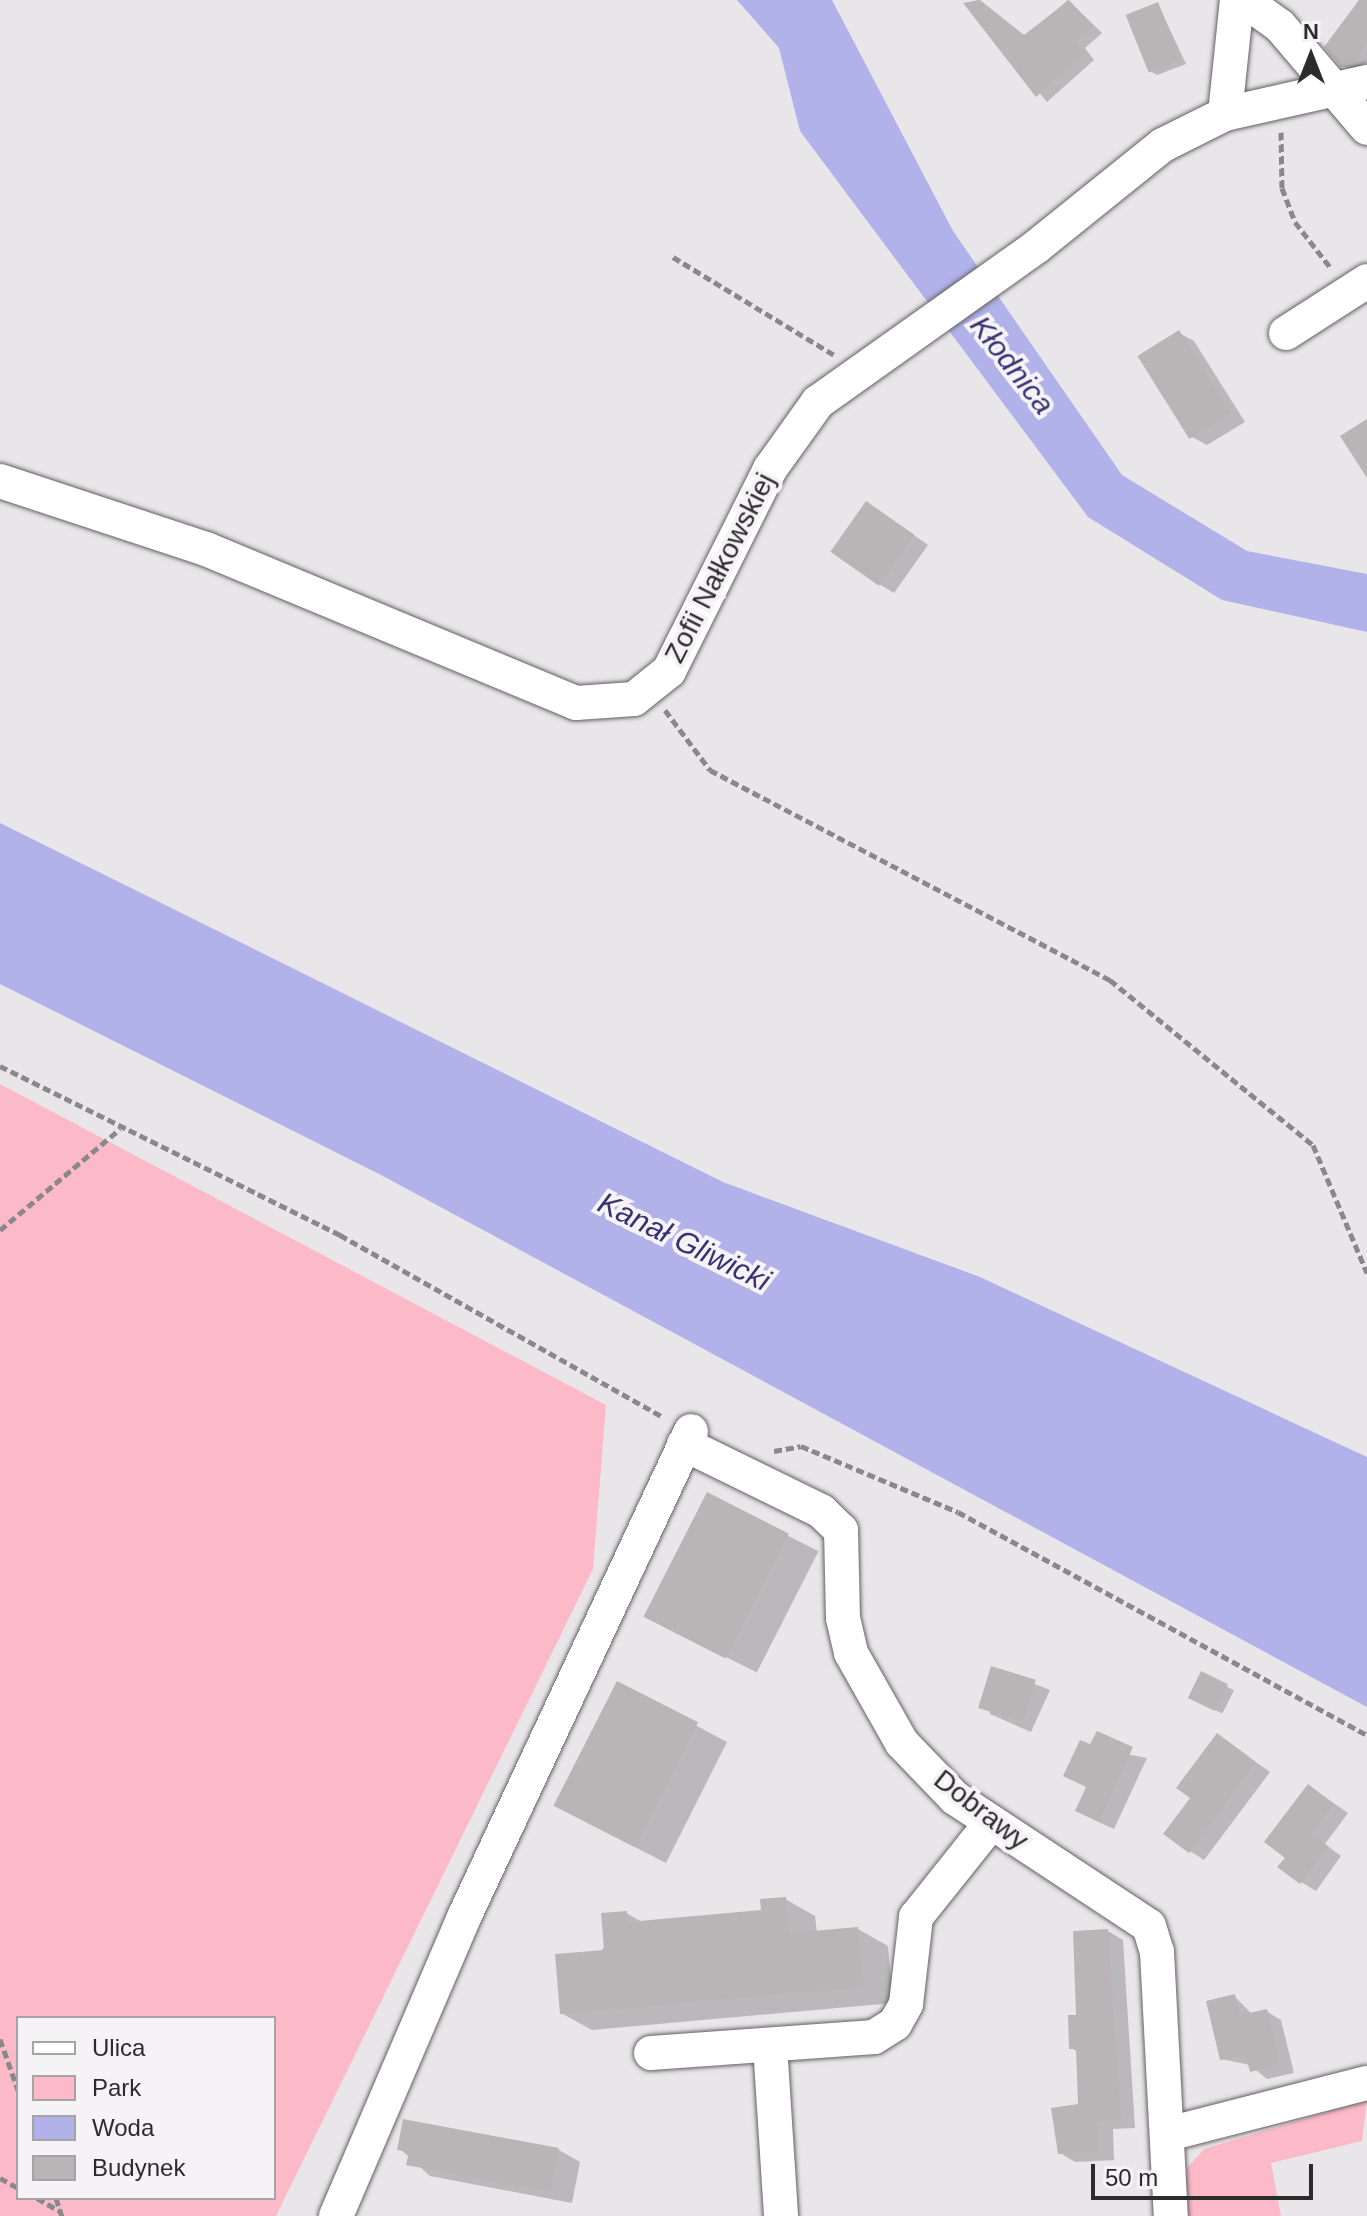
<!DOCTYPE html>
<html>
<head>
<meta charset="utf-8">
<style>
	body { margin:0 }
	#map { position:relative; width:1367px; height:2216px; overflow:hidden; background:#e9e6e9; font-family:Helvetica,sans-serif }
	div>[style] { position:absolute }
	.green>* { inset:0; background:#fcbac9 }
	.water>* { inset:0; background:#b0b2e9 }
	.shadow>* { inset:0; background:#0003; transform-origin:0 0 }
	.building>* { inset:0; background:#b9b5b7; transform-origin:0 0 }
	.path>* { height:5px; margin-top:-2.5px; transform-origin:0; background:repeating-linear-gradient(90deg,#8a888a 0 8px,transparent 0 12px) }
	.roads { filter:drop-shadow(0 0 2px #636164) drop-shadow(0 0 2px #636164) }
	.minor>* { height:34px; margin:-17px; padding:0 17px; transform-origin:17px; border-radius:17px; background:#fff }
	span { translate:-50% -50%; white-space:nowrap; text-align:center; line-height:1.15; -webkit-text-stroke:8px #f6f3f7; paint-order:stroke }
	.street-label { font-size:28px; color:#2d2c2d }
	.water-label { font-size:30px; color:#373273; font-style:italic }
	.legend { position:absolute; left:16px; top:2016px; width:260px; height:184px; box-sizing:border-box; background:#f6f3f7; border:2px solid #a6a3a6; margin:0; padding:10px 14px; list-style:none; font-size:24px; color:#2d2c2d }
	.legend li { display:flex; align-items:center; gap:16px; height:40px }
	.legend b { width:40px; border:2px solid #a6a3a6 }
	.north { position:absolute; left:1271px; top:16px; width:80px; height:80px; -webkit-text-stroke:6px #f6f3f7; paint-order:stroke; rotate:0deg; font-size:22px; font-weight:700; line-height:32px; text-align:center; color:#2d2c2d }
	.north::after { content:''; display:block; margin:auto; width:28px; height:36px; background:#2d2c2d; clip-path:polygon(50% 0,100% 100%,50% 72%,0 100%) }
	.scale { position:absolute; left:1091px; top:2164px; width:222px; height:36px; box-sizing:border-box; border:4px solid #2d2c2d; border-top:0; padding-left:10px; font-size:24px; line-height:28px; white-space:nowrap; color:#2d2c2d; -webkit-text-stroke:6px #f6f3f7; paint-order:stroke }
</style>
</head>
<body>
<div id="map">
	<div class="green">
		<i style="clip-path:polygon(evenodd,0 1084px,606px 1405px,593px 1569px,276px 2216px,0 2216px,0 1084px,274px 2018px,274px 2198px,18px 2198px,18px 2018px,274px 2018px)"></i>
		<i style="clip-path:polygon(1367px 2100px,1362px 2141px,1271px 2163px,1281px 2216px,1177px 2216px,1187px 2168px,1204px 2149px)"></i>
	</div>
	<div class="water">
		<i style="clip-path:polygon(737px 0,832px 0,953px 231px,1122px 475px,1247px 551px,1367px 574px,1367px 632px,1222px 600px,1088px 517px,800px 131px,779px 48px)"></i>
		<i style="clip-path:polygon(0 823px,723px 1182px,980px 1277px,1367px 1457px,1367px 1707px,383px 1176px,0 984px)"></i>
	</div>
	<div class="shadow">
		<i style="clip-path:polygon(978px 0,1026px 37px,1068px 0,1102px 33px,1085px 48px,1094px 60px,1047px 102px,966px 3px)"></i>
		<i style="clip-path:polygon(1360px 0,1367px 0,1367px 62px,1353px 72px,1343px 66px)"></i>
		<i style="clip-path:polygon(1158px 4px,1186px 64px,1157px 75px,1150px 71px)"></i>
		<i style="clip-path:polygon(1179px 333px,1194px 341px,1245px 422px,1207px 445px,1192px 437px)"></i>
		<i style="clip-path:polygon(881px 512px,928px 545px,894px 593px,879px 584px)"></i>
		<i style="left:708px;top:1495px;width:124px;height:136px;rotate:27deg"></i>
		<i style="clip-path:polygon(992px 1668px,1050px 1690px,1031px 1732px,990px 1714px)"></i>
		<i style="left:1202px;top:1674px;width:36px;height:26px;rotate:27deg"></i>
		<i style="clip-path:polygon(618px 1684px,727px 1742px,666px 1863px,586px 1822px)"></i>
		<i style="clip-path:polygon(1217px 1735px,1270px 1772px,1204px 1860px,1190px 1851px,1193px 1798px)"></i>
		<i style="clip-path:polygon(1091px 1747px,1147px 1758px,1114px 1829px,1092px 1819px)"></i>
		<i style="clip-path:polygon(1309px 1786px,1348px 1813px,1325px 1844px,1341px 1856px,1316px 1891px,1301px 1882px,1287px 1857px)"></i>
		<i style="clip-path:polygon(785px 1899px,815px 1916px,817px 1933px,858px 1929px,888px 1946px,893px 2003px,592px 2030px,561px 2013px,626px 1913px,644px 1923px,763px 1912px)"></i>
		<i style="clip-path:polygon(1108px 1931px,1123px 1940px,1135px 2128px,1113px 2129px,1114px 2160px,1075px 2162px,1060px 2153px,1080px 2106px,1078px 2052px,1071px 2048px)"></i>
		<i style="clip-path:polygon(1235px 1997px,1252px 2014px,1266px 2011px,1281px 2020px,1294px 2073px,1267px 2079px,1250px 2065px,1221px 2059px)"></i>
		<i style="clip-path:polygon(405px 2121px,559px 2150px,580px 2162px,572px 2203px,430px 2176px,400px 2149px)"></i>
	</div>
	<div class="building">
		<i style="clip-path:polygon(980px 0,1024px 35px,1069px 0,1093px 26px,1076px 42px,1085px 53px,1036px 97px,963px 3px)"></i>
		<i style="clip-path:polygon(1359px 0,1367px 0,1367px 41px,1352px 65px,1341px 67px,1324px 47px)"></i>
		<i style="left:1158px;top:2px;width:62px;height:35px;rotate:68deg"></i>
		<i style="left:1179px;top:330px;width:98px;height:49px;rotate:58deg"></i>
		<i style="clip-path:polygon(1367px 419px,1367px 478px,1340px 436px)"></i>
		<i style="left:866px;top:501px;width:59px;height:62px;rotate:35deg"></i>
		<i style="left:707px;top:1492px;width:92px;height:140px;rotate:27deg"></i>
		<i style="left:991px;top:1666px;width:47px;height:44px;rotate:17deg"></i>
		<i style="left:1201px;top:1671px;width:30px;height:30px;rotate:26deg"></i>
		<i style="left:617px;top:1681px;width:91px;height:140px;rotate:27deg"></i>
		<i style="clip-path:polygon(1097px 1731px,1133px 1747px,1099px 1822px,1075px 1811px,1086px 1787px,1063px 1776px,1080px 1740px,1090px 1744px)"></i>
		<i style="clip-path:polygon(1217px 1733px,1256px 1762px,1189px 1853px,1163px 1834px,1190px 1798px,1176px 1788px)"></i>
		<i style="clip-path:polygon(1308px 1784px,1334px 1804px,1311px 1834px,1328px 1846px,1300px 1884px,1277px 1867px,1285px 1858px,1264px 1842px)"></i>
		<i style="clip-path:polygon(786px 1897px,789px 1933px,858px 1927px,863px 1987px,560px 2014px,555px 1954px,604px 1950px,601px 1913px,627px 1911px,628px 1922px,761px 1910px,760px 1899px)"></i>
		<i style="clip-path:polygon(1108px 1929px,1121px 2120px,1098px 2121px,1099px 2152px,1058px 2154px,1051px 2108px,1078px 2104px,1076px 2049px,1069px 2049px,1068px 2015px,1076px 2015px,1073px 1931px)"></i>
		<i style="clip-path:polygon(1235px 1994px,1240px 2015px,1267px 2009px,1280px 2065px,1250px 2072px,1246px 2055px,1220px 2060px,1206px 2001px)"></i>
		<i style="clip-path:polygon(403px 2119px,559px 2148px,551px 2192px,406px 2165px,409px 2152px,397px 2150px)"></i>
	</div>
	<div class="path">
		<i style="left:1281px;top:132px;width:56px;rotate:89deg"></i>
		<i style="left:1282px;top:188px;width:36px;rotate:69deg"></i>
		<i style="left:1295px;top:222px;width:57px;rotate:52.1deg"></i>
		<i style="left:673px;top:257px;width:188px;rotate:31.3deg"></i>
		<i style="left:665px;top:710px;width:75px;rotate:53.1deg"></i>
		<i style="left:710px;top:770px;width:452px;rotate:27.7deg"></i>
		<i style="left:1110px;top:980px;width:262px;rotate:39.1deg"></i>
		<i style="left:1313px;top:1145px;width:139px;rotate:67.1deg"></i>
		<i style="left:0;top:1066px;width:380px;rotate:26.4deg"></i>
		<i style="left:340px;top:1235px;width:371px;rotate:29.4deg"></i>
		<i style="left:0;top:1230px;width:157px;rotate:-40.1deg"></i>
		<i style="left:774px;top:1451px;width:27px;rotate:-10deg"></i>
		<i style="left:801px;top:1446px;width:170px;rotate:22.8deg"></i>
		<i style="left:958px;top:1512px;width:466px;rotate:28.6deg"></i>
		<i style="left:0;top:2039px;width:54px;rotate:70.6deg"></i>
		<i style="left:0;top:2178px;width:21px;rotate:29deg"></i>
		<i style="left:37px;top:2198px;width:28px;rotate:30deg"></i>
		<i style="left:56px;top:2198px;width:19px;rotate:72deg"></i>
	</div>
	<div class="roads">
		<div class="minor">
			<i style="left:1244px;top:0;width:44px;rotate:35.8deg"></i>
			<i style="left:1280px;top:26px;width:134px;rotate:49.5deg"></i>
			<i style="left:1225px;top:114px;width:115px;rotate:-84deg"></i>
			<i style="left:1286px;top:333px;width:96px;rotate:-32.7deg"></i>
			<i style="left:0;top:481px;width:217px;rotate:18.3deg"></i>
			<i style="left:206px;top:549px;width:401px;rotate:22.6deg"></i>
			<i style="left:576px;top:703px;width:58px;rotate:-3.9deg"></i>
			<i style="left:634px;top:699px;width:45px;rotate:-38.7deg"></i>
			<i style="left:669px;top:671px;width:226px;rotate:-63.4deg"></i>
			<i style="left:770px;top:469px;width:82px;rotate:-54.4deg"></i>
			<i style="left:818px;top:402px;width:267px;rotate:-35.4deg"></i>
			<i style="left:1036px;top:247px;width:163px;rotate:-38.8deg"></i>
			<i style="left:1163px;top:145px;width:69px;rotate:-26.6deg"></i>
			<i style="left:1225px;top:114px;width:146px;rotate:-12.7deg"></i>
			<i style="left:684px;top:1444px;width:153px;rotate:26.1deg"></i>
			<i style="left:821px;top:1511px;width:28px;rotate:44deg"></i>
			<i style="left:841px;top:1530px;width:88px;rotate:88.7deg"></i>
			<i style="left:843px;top:1618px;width:36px;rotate:77deg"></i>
			<i style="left:851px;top:1653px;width:103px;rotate:60.5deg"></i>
			<i style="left:902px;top:1743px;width:76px;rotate:46.1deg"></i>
			<i style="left:955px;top:1798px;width:232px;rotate:33.4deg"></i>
			<i style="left:1149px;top:1926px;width:27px;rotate:73deg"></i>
			<i style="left:1157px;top:1952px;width:264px;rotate:87deg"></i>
			<i style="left:770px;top:2045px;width:171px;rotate:86.3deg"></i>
			<i style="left:651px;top:2053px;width:224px;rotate:-4.1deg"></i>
			<i style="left:874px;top:2037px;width:25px;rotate:-32deg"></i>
			<i style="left:895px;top:2024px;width:23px;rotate:-61deg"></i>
			<i style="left:906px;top:2004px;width:88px;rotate:-83.4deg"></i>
			<i style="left:916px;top:1917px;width:120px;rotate:-51.4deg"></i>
			<i style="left:1168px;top:2134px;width:205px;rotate:-14.4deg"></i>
			<i style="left:336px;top:2216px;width:327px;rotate:-66.8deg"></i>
			<i style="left:465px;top:1915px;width:534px;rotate:-64.97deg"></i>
		</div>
	</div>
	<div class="street-label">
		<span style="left:720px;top:568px;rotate:-63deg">Zofii Nałkowskiej</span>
		<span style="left:981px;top:1810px;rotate:38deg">Dobrawy</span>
	</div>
	<div class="water-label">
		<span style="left:1012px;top:365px;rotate:52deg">Kłodnica</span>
		<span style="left:684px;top:1242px;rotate:26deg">Kanał Gliwicki</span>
	</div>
	<ul class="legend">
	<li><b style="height:10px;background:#fff"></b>Ulica</li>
	<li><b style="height:22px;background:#fcbac9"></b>Park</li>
	<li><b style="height:22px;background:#b0b2e9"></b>Woda</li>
	<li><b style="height:22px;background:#b9b5b7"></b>Budynek</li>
	</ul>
	<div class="north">N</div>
	<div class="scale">50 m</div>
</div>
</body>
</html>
